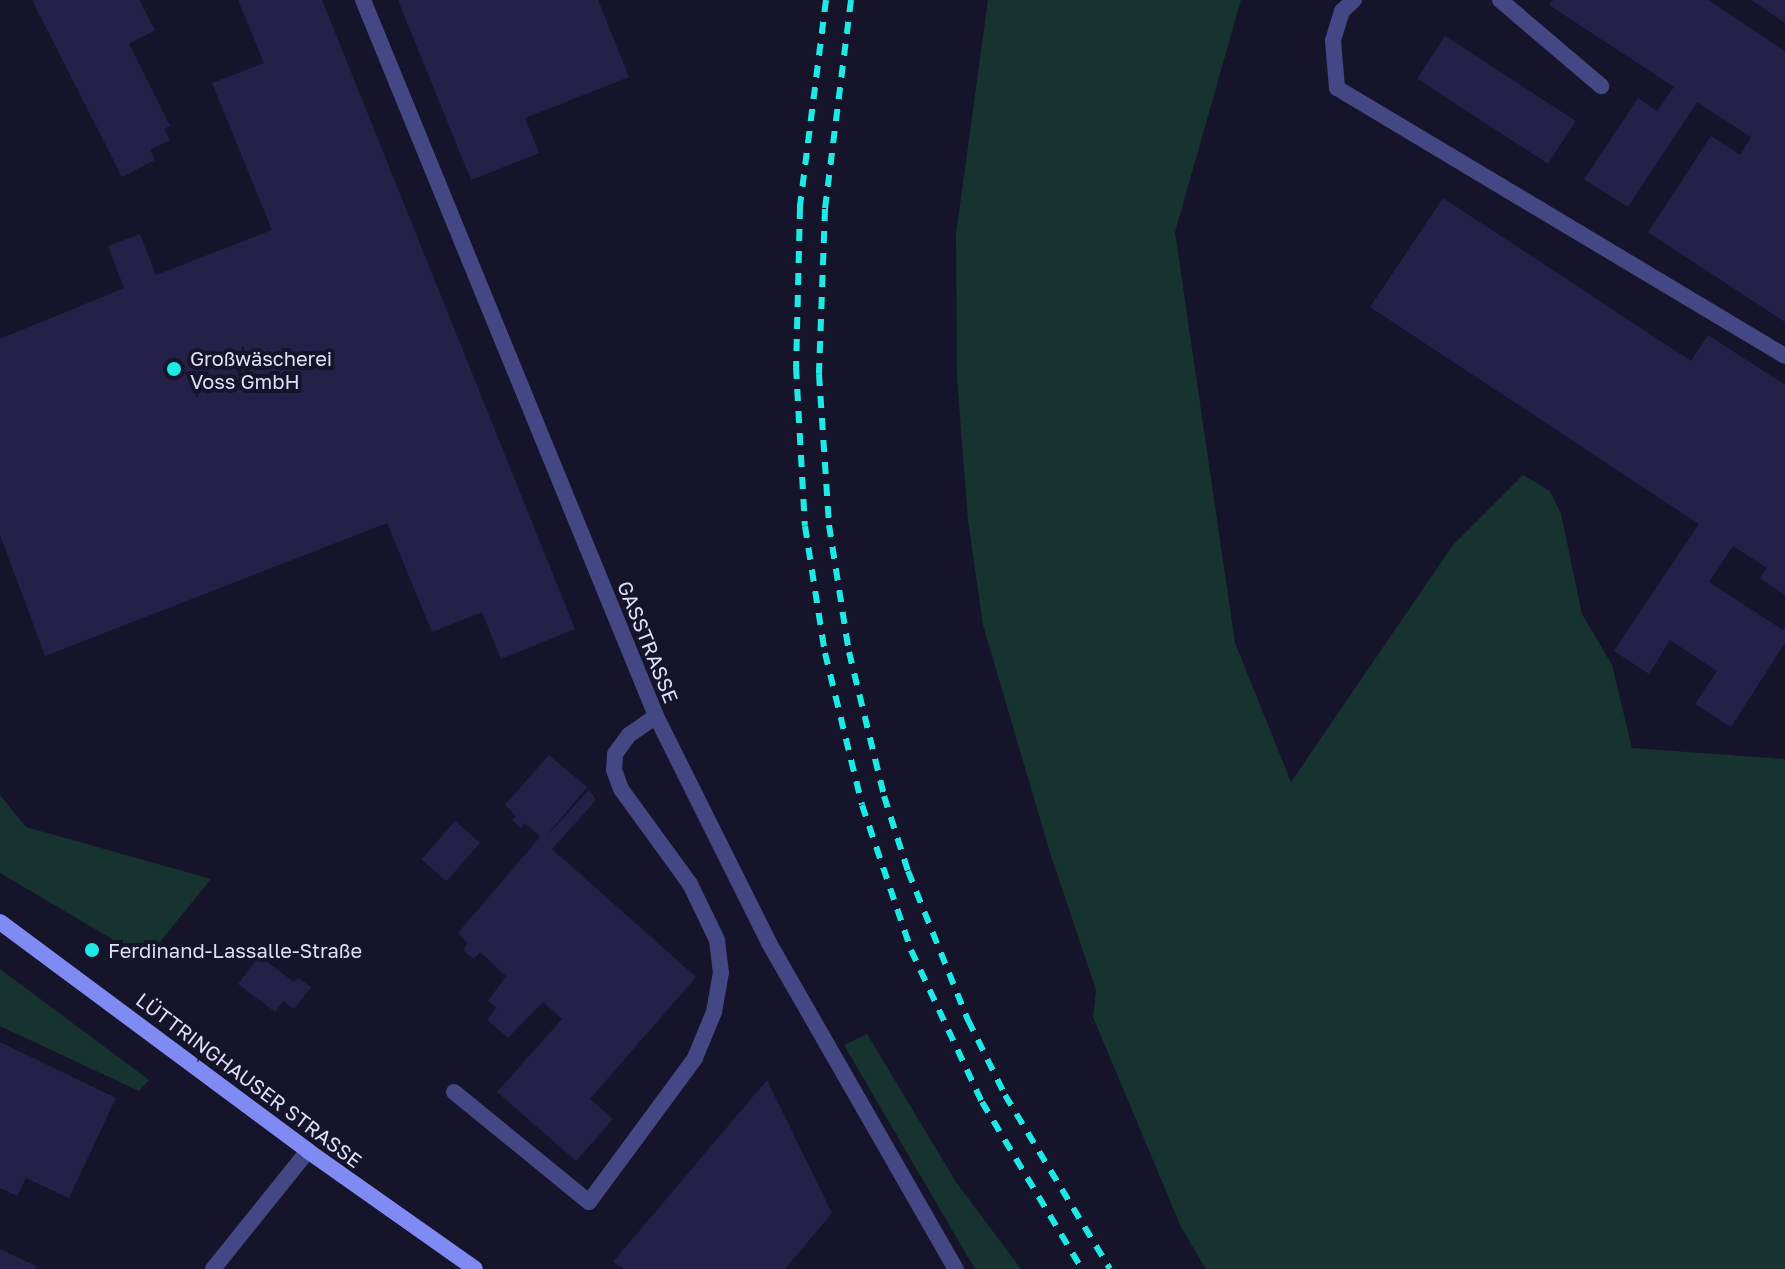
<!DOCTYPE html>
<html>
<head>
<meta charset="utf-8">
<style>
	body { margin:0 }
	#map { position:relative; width:1785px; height:1269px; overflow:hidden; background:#15142a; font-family:"Golos Text",sans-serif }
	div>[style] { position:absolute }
	.green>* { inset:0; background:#17332f }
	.building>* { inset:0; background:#242149; transform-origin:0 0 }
	.lane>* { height:16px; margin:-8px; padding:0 8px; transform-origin:8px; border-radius:8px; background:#434884 }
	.street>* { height:16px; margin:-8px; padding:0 8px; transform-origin:8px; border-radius:8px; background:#434884 }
	.secondary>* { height:16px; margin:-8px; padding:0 8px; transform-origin:8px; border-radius:8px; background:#7f8af3 }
	.rail>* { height:6px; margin-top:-3px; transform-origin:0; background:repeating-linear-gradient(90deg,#1deae6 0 12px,transparent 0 22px) }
	.dots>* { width:22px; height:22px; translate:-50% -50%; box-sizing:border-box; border:4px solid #15142a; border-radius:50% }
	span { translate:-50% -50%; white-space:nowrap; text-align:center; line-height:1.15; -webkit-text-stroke:8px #15142a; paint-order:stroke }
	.poi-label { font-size:20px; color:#dfdffc }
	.left { translate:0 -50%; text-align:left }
	.street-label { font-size:20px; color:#dfdffc }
</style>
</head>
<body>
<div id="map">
	<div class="green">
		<i style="clip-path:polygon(988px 0,1241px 0,1175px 232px,1235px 643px,1291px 782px,1453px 545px,1523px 475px,1550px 491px,1561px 514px,1582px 614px,1612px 665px,1632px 748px,1785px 759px,1785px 1269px,1206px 1269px,1181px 1227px,1093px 1017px,1096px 990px,1051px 856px,983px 625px,968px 520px,957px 378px,956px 234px)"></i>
		<i style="clip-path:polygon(0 795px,26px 827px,211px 879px,146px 959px,0 873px)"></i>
		<i style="clip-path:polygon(0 969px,149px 1080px,139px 1091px,0 1026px)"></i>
		<i style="clip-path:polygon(867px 1034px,956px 1182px,1021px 1269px,975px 1269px,844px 1045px)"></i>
	</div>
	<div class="building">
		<i style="clip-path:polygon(32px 0,139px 0,155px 30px,129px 44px,170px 126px,164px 129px,170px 140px,150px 150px,155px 160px,122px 177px)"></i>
		<i style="clip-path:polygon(238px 0,322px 0,575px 629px,501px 659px,482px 612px,432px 632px,387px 523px,45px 656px,0 535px,0 339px,124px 288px,108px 246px,140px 234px,156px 275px,272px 230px,212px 83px,264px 63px)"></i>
		<i style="clip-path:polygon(398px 0,598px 0,629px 77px,525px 118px,539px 153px,471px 180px)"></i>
		<i style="clip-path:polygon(1553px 0,1708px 0,1785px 51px,1785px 322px,1648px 232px,1711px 136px,1740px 155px,1751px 137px,1697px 102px,1628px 207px,1584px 179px,1638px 98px,1657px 111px,1674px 87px,1549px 5px)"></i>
		<i style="clip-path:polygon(1751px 0,1785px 0,1785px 23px)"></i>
		<i style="left:1445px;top:36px;width:156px;height:51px;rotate:33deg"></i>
		<i style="clip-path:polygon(1443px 198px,1691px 361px,1708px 335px,1785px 385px,1785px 595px,1760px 578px,1767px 568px,1733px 546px,1709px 582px,1783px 630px,1785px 625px,1785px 643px,1731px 727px,1695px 704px,1717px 671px,1670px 640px,1649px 674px,1614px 651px,1699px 524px,1370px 307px)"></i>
		<i style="clip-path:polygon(549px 755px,587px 787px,543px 840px,589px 790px,596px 800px,552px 849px,696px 977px,590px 1099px,613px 1119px,576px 1161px,497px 1092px,562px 1019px,543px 1002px,508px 1038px,487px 1020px,497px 1008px,488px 1001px,506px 976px,480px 952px,474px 959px,463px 950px,468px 943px,458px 933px,540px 837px,525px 823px,521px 828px,512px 820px,516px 816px,505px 805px)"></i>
		<i style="left:455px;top:821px;width:33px;height:51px;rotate:41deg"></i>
		<i style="clip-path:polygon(259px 956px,294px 982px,298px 978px,311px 987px,294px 1009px,283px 1001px,275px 1012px,238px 984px)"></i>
		<i style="clip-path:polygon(0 1042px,116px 1098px,69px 1198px,26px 1178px,17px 1196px,0 1188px)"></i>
		<i style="clip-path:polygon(767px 1080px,832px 1213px,785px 1269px,624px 1269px,613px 1262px)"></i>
		<i style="clip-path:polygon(0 1249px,36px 1266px,35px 1269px,0 1269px)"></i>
	</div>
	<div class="lane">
		<i style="left:1354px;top:0;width:16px;rotate:137deg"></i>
		<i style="left:1342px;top:11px;width:31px;rotate:107deg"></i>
		<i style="left:1333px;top:41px;width:47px;rotate:85.1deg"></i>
		<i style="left:1337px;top:88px;width:522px;rotate:30.89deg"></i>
		<i style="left:1500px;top:0;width:133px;rotate:40.4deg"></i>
		<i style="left:454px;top:1092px;width:174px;rotate:39.2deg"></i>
		<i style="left:589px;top:1202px;width:179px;rotate:-53.6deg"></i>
		<i style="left:695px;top:1058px;width:50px;rotate:-67.6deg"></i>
		<i style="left:714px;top:1012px;width:40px;rotate:-80deg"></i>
		<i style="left:721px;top:973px;width:33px;rotate:-97deg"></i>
		<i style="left:717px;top:940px;width:62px;rotate:-115.7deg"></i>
		<i style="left:690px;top:884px;width:117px;rotate:-126deg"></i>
		<i style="left:621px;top:789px;width:20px;rotate:-110deg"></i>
		<i style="left:614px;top:770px;width:16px;rotate:-86deg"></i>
		<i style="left:615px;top:754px;width:24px;rotate:-54deg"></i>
		<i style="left:629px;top:735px;width:33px;rotate:-35deg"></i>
	</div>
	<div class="street">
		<i style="left:363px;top:0;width:774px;rotate:67.74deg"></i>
		<i style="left:656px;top:716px;width:254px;rotate:63.5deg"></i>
		<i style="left:769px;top:943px;width:376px;rotate:60.2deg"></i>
		<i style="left:213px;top:1269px;width:151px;rotate:-51.2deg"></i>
	</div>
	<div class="secondary">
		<i style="left:0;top:922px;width:384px;rotate:36.6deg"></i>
		<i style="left:308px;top:1151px;width:204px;rotate:35.2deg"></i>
	</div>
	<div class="rail">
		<i style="left:826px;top:0;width:209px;rotate:97.2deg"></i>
		<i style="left:800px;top:207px;width:160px;rotate:91.4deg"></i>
		<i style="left:796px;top:367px;width:159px;rotate:86.8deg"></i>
		<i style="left:805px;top:526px;width:129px;rotate:81.1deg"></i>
		<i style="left:825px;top:653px;width:156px;rotate:76.3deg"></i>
		<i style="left:862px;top:805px;width:153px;rotate:71.3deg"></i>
		<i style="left:911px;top:950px;width:168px;rotate:65deg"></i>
		<i style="left:982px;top:1102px;width:195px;rotate:59.1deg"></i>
		<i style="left:851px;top:0;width:211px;rotate:97.1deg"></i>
		<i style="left:825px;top:209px;width:165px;rotate:92.1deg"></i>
		<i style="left:819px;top:374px;width:151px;rotate:86.2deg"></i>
		<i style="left:829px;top:525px;width:129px;rotate:81.1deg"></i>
		<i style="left:849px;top:652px;width:148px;rotate:76.3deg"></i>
		<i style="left:884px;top:796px;width:79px;rotate:72.3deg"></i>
		<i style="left:908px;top:871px;width:161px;rotate:68.1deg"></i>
		<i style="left:968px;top:1020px;width:84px;rotate:63.7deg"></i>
		<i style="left:1005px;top:1095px;width:203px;rotate:58.9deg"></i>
	</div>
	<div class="dots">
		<i style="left:174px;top:369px;background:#1deae6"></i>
		<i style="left:92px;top:950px;background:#1deae6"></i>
	</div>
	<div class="poi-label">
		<span class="left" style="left:190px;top:370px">Großwäscherei<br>Voss GmbH</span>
		<span class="left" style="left:108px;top:950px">Ferdinand-Lassalle-Straße</span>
	</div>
	<div class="street-label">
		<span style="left:648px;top:642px;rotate:68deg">GASSTRASSE</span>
		<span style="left:249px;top:1080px;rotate:37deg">LÜTTRINGHAUSER STRASSE</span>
	</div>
</div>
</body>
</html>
